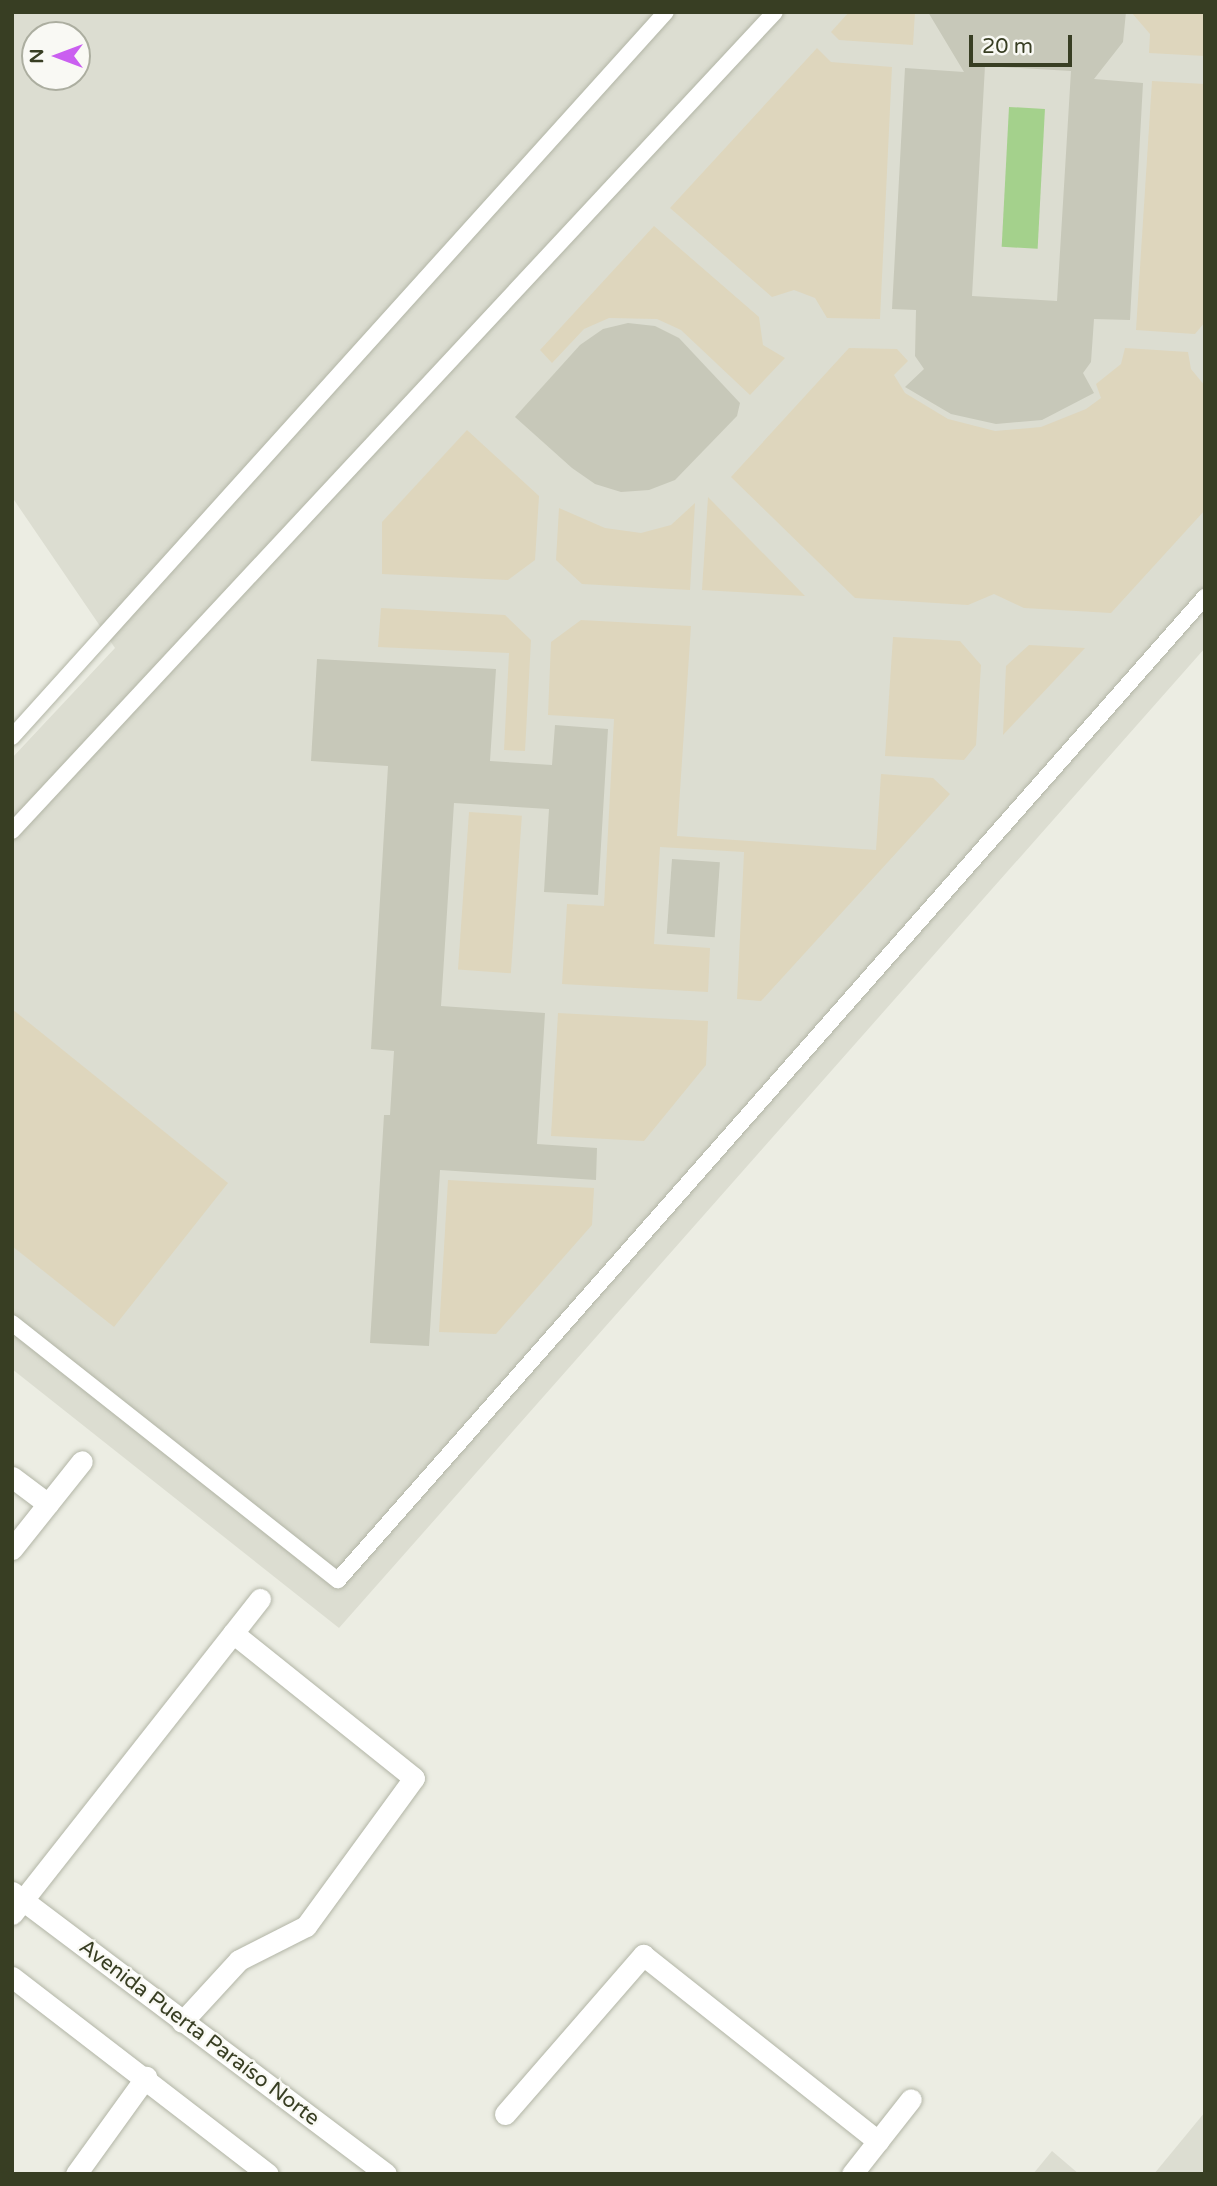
<!DOCTYPE html>
<html>
<head>
<meta charset="utf-8">
<style>
	body { margin:0 }
	#map { position:relative; width:1217px; height:2186px; overflow:hidden; background:#ecede3; font-family:"Varela Round",sans-serif }
	div>[style] { position:absolute }
	.built>* { inset:0; background:#dcddd1 }
	.green>* { inset:0; background:#ded6bd; transform-origin:0 0 }
	.water>* { inset:0; background:#a4d18c; transform-origin:0 0 }
	.building>* { inset:0; background:#c7c8b9; transform-origin:0 0 }
	.roads { filter:drop-shadow(0 0 2px #b2b5a6) drop-shadow(0 0 2px #b2b5a6) }
	.service>* { height:16px; margin:-8px; padding:0 8px; transform-origin:8px; border-radius:8px; background:#fff }
	.minor>* { height:21px; margin:-10.5px; padding:0 10.5px; transform-origin:10.5px; border-radius:10.5px; background:#fff }
	span { translate:-50% -50%; white-space:nowrap; text-align:center; line-height:1.15; -webkit-text-stroke:5px #f9f9f4; paint-order:stroke }
	.street-label { font-size:21px; color:#383e23 }
	.frame { position:absolute; inset:0; border:14px solid #383e23; pointer-events:none }
	.north { position:absolute; left:21px; top:21px; width:70px; height:70px; box-sizing:border-box; background:#f9f9f4; border:2px solid #acaea0; border-radius:50%; rotate:270deg; font-size:19px; font-weight:700; line-height:28px; text-align:center; color:#383e23 }
	.north::after { content:''; display:block; margin:auto; width:24px; height:32px; background:#ca5ff0; clip-path:polygon(50% 0,100% 100%,50% 72%,0 100%) }
	.scale { position:absolute; left:969px; top:35px; width:103px; height:32px; box-sizing:border-box; border:4px solid #383e23; border-top:0; padding-left:9px; font-size:21px; line-height:24px; white-space:nowrap; color:#383e23; -webkit-text-stroke:5px #f9f9f4; paint-order:stroke }
</style>
</head>
<body>
<div id="map">
	<div class="built">
		<i style="clip-path:polygon(evenodd,12px 12px,1205px 12px,1205px 648px,339px 1628px,12px 1369px,12px 758px,115px 648px,12px 497px,12px 12px,35px 35px,77px 35px,77px 77px,35px 77px,35px 35px)"></i>
		<i style="clip-path:polygon(1205px 2112px,1205px 2174px,1154px 2174px)"></i>
		<i style="clip-path:polygon(1052px 2151px,1079px 2174px,1033px 2174px)"></i>
	</div>
	<div class="green">
		<i style="clip-path:polygon(849px 12px,915px 12px,913px 45px,839px 40px,831px 32px)"></i>
		<i style="clip-path:polygon(1131px 12px,1205px 12px,1205px 56px,1149px 53px,1150px 34px)"></i>
		<i style="clip-path:polygon(817px 48px,831px 62px,892px 67px,880px 319px,827px 318px,815px 298px,794px 290px,772px 297px,670px 208px)"></i>
		<i style="clip-path:polygon(1152px 81px,1205px 84px,1205px 322px,1195px 334px,1136px 330px)"></i>
		<i style="clip-path:polygon(654px 226px,759px 317px,763px 345px,785px 358px,750px 395px,681px 330px,657px 319px,609px 318px,584px 329px,552px 363px,540px 350px)"></i>
		<i style="clip-path:polygon(849px 348px,897px 349px,908px 361px,894px 375px,905px 393px,948px 419px,995px 431px,1041px 427px,1086px 409px,1101px 398px,1096px 384px,1121px 364px,1125px 348px,1188px 352px,1191px 369px,1205px 386px,1205px 510px,1111px 613px,1024px 608px,994px 594px,968px 605px,855px 598px,731px 477px)"></i>
		<i style="clip-path:polygon(467px 430px,539px 496px,535px 560px,508px 580px,382px 574px,382px 522px)"></i>
		<i style="clip-path:polygon(708px 497px,805px 596px,702px 590px)"></i>
		<i style="clip-path:polygon(695px 503px,690px 590px,582px 584px,556px 560px,559px 508px,605px 528px,641px 533px,671px 525px)"></i>
		<i style="clip-path:polygon(381px 608px,505px 615px,531px 640px,525px 751px,504px 750px,509px 653px,378px 647px)"></i>
		<i style="clip-path:polygon(581px 620px,691px 626px,677px 836px,876px 850px,881px 774px,933px 778px,950px 794px,761px 1001px,737px 999px,744px 852px,660px 847px,654px 944px,710px 948px,708px 992px,562px 984px,567px 904px,604px 906px,614px 719px,548px 715px,551px 642px)"></i>
		<i style="clip-path:polygon(893px 637px,960px 641px,981px 665px,976px 745px,964px 760px,885px 756px)"></i>
		<i style="clip-path:polygon(1029px 645px,1085px 648px,1003px 735px,1006px 666px)"></i>
		<i style="left:469px;top:812px;width:53px;height:158px;rotate:4deg"></i>
		<i style="clip-path:polygon(12px 1009px,228px 1183px,114px 1327px,12px 1246px)"></i>
		<i style="clip-path:polygon(558px 1013px,708px 1021px,706px 1065px,644px 1141px,551px 1136px)"></i>
		<i style="clip-path:polygon(448px 1180px,594px 1188px,592px 1225px,496px 1334px,439px 1332px)"></i>
	</div>
	<div class="water">
		<i style="left:1009px;top:107px;width:36px;height:140px;rotate:3deg"></i>
	</div>
	<div class="building">
		<i style="clip-path:polygon(evenodd,928px 12px,1126px 12px,1123px 42px,1094px 79px,1143px 83px,1130px 320px,1094px 319px,1091px 362px,1083px 373px,1094px 393px,1042px 420px,996px 424px,951px 414px,905px 387px,924px 369px,915px 356px,916px 310px,892px 309px,905px 68px,964px 72px,928px 12px,985px 66px,1071px 71px,1057px 301px,972px 296px,985px 66px)"></i>
		<i style="clip-path:polygon(628px 323px,655px 326px,679px 338px,740px 403px,737px 416px,675px 480px,649px 490px,621px 492px,595px 484px,572px 468px,515px 417px,580px 345px,603px 329px)"></i>
		<i style="clip-path:polygon(317px 659px,496px 669px,490px 761px,552px 765px,555px 725px,608px 729px,598px 895px,544px 892px,549px 809px,454px 803px,441px 1006px,545px 1013px,537px 1144px,597px 1148px,596px 1180px,440px 1170px,429px 1346px,370px 1343px,384px 1115px,390px 1115px,394px 1051px,371px 1049px,388px 766px,311px 761px)"></i>
		<i style="left:672px;top:859px;width:48px;height:75px;rotate:4deg"></i>
	</div>
	<div class="roads">
		<div class="service">
			<i style="left:12px;top:737px;width:976px;rotate:-47.95deg"></i>
			<i style="left:12px;top:831px;width:1119px;rotate:-47.03deg"></i>
			<i style="left:12px;top:1323px;width:415px;rotate:38.3deg"></i>
			<i style="left:338px;top:1580px;width:1311px;rotate:-48.59deg"></i>
		</div>
		<div class="minor">
			<i style="left:12px;top:1477px;width:45px;rotate:36.9deg"></i>
			<i style="left:12px;top:1549px;width:112px;rotate:-51.5deg"></i>
			<i style="left:12px;top:1892px;width:468px;rotate:37deg"></i>
			<i style="left:12px;top:1914px;width:401px;rotate:-51.8deg"></i>
			<i style="left:12px;top:1977px;width:323px;rotate:37.6deg"></i>
			<i style="left:182px;top:2022px;width:84px;rotate:-47.4deg"></i>
			<i style="left:239px;top:1960px;width:75px;rotate:-26.9deg"></i>
			<i style="left:306px;top:1926px;width:183px;rotate:-53.9deg"></i>
			<i style="left:414px;top:1778px;width:232px;rotate:-141.3deg"></i>
			<i style="left:505px;top:2114px;width:211px;rotate:-49deg"></i>
			<i style="left:643px;top:1955px;width:300px;rotate:38.4deg"></i>
			<i style="left:76px;top:2174px;width:120px;rotate:-54.2deg"></i>
			<i style="left:852px;top:2174px;width:95px;rotate:-51.8deg"></i>
		</div>
	</div>
	<div class="street-label">
		<span style="left:199px;top:2033px;rotate:37deg">Avenida Puerta Paraíso Norte</span>
	</div>
	<div class="frame"></div>
	<div class="north">N</div>
	<div class="scale">20 m</div>
</div>
</body>
</html>
